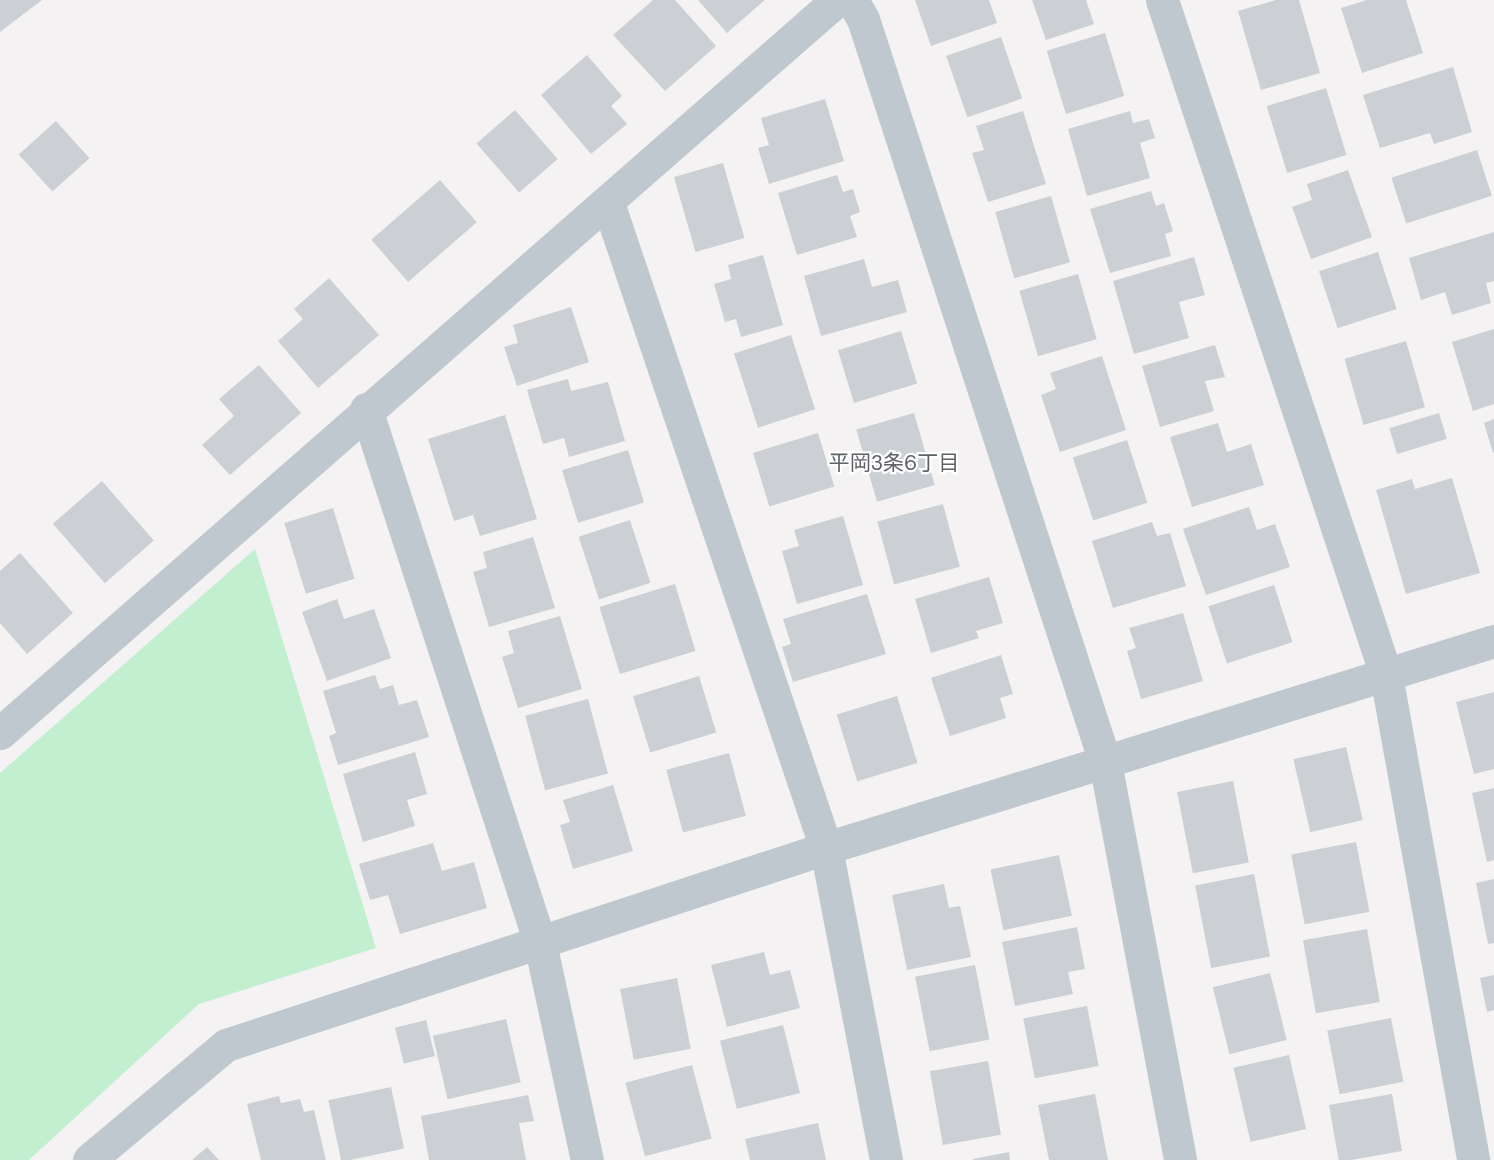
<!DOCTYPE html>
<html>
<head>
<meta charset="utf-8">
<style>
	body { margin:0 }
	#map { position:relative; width:1494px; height:1160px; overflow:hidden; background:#f4f2f3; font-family:"DM Sans","Noto Sans JP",sans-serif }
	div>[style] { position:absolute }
	.green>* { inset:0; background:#c3efd1 }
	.building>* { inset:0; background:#ccd0d4; transform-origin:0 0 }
	.street>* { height:33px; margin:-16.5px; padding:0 16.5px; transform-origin:16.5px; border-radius:16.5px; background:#bec8ce }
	span { translate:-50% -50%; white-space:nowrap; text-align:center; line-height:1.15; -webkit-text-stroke:4.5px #fff; paint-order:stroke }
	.neighbourhood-label { font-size:21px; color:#5f6367 }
</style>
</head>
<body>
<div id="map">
	<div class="green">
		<i style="clip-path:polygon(255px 549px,376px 948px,199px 1004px,29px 1160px,0 1160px,0 773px)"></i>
	</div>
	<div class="building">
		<i style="clip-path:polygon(0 0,42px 0,0 32px)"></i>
		<i style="clip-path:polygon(653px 0,675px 0,716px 46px,665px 91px,613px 35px)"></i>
		<i style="clip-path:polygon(698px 0,765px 0,727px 33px)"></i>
		<i style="clip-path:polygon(915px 0,989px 0,997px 23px,931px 46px)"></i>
		<i style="clip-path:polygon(1032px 0,1086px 0,1094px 24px,1046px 40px)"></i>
		<i style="clip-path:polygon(1276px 0,1299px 0,1320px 73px,1261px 90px,1238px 11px)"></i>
		<i style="clip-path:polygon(1367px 0,1406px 0,1423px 53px,1362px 73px,1341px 8px)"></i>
		<i style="left:1105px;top:33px;width:66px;height:61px;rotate:73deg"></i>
		<i style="left:1001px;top:37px;width:65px;height:58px;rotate:71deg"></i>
		<i style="clip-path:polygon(587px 55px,622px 96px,611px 106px,627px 124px,591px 154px,541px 95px)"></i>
		<i style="clip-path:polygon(1453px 67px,1472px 132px,1434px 144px,1430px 133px,1380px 148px,1363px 95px)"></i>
		<i style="left:1326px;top:88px;width:70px;height:62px;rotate:73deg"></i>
		<i style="clip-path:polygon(825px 99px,844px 161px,769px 184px,758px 148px,769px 145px,761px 118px)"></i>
		<i style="left:515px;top:110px;width:65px;height:51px;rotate:49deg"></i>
		<i style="clip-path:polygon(1023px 111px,1046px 184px,988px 202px,972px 153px,984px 150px,976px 126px)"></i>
		<i style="clip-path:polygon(1130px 111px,1133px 123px,1149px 119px,1155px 138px,1140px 143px,1150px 178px,1087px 196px,1068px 129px)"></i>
		<i style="left:56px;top:121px;width:50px;height:50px;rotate:48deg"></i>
		<i style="left:1477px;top:150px;width:48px;height:90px;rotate:72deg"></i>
		<i style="left:723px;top:163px;width:78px;height:51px;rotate:74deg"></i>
		<i style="clip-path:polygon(1348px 170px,1372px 237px,1311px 259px,1292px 207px,1312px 200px,1307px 184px)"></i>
		<i style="clip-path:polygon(837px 175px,843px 192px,853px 189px,860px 212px,850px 216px,857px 237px,797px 255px,778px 193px)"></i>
		<i style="left:440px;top:180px;width:56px;height:91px;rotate:49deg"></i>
		<i style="clip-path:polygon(1151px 191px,1156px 206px,1164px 203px,1173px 231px,1165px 234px,1171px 256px,1110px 273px,1090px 209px)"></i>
		<i style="left:1051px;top:196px;width:69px;height:58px;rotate:74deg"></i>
		<i style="clip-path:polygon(1494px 232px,1494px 281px,1486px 283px,1491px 303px,1452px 315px,1445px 292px,1421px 300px,1409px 258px)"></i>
		<i style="left:1378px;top:252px;width:60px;height:62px;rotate:72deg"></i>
		<i style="clip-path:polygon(763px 255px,783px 325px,741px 337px,736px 319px,725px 322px,714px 284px,731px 279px,728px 265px)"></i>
		<i style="clip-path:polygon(1194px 257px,1205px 295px,1179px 302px,1189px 338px,1134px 354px,1113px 281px)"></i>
		<i style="clip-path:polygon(864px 259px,872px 287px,898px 280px,907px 312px,821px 336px,804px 276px)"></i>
		<i style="left:1078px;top:274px;width:68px;height:61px;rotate:74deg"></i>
		<i style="clip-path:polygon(329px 278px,379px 335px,318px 388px,278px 341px,303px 319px,294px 309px)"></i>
		<i style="clip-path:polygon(571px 307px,589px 362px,517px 386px,504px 347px,518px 343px,513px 325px)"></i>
		<i style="clip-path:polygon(1494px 329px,1494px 404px,1473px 411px,1452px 342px)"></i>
		<i style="left:901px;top:331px;width:55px;height:66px;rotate:73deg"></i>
		<i style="left:791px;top:335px;width:78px;height:60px;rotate:72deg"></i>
		<i style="left:1406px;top:341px;width:69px;height:64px;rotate:74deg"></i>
		<i style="clip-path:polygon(1215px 345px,1225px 377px,1205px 381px,1214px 411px,1160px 427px,1142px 366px)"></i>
		<i style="clip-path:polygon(1102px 356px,1126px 430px,1060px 452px,1041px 395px,1056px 389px,1050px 373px)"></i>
		<i style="clip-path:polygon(259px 365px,301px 413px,230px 475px,202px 445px,234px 416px,219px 399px)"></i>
		<i style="clip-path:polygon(568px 379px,571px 391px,608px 382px,625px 441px,569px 457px,564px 438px,543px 444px,527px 390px)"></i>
		<i style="left:914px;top:413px;width:75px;height:60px;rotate:74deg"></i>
		<i style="left:1439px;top:413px;width:27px;height:52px;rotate:73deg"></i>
		<i style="clip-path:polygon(505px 415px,537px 519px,480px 536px,473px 515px,454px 521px,428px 439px)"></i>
		<i style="clip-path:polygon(1494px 419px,1494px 452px,1493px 453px,1484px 423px)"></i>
		<i style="clip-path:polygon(1218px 423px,1227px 452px,1251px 444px,1264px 485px,1192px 507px,1170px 437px)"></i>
		<i style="left:818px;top:433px;width:56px;height:68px;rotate:73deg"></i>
		<i style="left:1127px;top:440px;width:66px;height:57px;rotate:72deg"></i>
		<i style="left:628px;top:450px;width:55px;height:69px;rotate:73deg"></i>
		<i style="clip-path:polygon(1452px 478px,1480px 573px,1406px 594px,1376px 490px,1412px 479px,1415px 489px)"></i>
		<i style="left:102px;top:481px;width:79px;height:65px;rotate:49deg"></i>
		<i style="left:943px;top:504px;width:65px;height:68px;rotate:75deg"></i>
		<i style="clip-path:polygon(1249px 507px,1257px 530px,1275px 524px,1290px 567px,1206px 595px,1183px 529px)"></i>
		<i style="left:333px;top:508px;width:74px;height:51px;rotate:73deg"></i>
		<i style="clip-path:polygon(843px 516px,863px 585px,797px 604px,782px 551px,799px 546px,794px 530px)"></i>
		<i style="left:630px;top:520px;width:66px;height:54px;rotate:72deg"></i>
		<i style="clip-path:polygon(1152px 522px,1157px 536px,1170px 533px,1186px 586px,1113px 608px,1092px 541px)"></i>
		<i style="clip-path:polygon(533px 537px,555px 608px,489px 627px,473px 572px,487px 568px,483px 552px)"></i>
		<i style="clip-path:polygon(20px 553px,73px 613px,27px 654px,0 623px,0 571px)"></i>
		<i style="clip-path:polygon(989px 577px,1003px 623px,976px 631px,979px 638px,931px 653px,915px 599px)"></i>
		<i style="left:675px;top:584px;width:70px;height:79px;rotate:73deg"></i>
		<i style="left:1274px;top:585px;width:60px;height:69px;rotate:72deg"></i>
		<i style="clip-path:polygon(867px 594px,886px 654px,793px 682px,782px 647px,791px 644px,783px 619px)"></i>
		<i style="clip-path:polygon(337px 599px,344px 619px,374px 609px,391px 658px,327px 681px,302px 612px)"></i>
		<i style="clip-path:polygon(1183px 613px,1203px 681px,1141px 699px,1127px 651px,1136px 648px,1129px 628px)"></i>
		<i style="clip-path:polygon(560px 616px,582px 689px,518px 708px,502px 657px,514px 653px,508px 631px)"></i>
		<i style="clip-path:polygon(1001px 655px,1013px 694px,1000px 698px,1006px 718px,950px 736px,931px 678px)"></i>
		<i style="clip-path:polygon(375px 675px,380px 689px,393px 685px,399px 705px,417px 700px,429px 737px,338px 765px,329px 736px,336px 733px,323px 691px)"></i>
		<i style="left:699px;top:676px;width:59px;height:69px;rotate:73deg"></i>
		<i style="clip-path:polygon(1494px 692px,1494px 769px,1474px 774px,1456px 702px)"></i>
		<i style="left:897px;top:696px;width:70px;height:63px;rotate:73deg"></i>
		<i style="left:588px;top:699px;width:77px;height:65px;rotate:75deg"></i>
		<i style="left:1346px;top:747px;width:75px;height:54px;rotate:77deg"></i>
		<i style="clip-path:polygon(415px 752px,427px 794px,407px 800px,415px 826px,363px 842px,343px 774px)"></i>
		<i style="left:729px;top:753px;width:65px;height:65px;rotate:75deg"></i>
		<i style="left:1233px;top:781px;width:83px;height:57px;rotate:79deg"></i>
		<i style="clip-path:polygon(613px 785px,633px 851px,573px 869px,560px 825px,570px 822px,563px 800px)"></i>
		<i style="clip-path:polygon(1494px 788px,1494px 860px,1487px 862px,1472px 793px)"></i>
		<i style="left:1356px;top:842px;width:71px;height:66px;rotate:79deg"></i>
		<i style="clip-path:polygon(433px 843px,442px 871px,474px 862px,487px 908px,400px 934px,388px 895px,370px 900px,359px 864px)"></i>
		<i style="left:1059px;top:855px;width:62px;height:70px;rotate:78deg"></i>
		<i style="left:1254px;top:874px;width:84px;height:60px;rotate:79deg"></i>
		<i style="clip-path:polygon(1494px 879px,1494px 943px,1488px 944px,1476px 883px)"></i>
		<i style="clip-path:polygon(944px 884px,949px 908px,960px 906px,971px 957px,907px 970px,892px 895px)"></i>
		<i style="clip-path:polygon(1077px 927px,1085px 969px,1068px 972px,1073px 994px,1015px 1006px,1002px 942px)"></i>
		<i style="left:1367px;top:929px;width:74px;height:65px;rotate:80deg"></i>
		<i style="clip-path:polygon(764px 952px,770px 975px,790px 970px,800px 1008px,727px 1027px,711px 965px)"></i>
		<i style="left:975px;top:965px;width:76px;height:61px;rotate:79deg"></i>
		<i style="left:1270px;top:973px;width:69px;height:59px;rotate:76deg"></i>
		<i style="clip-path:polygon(1494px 975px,1494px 1010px,1487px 1012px,1480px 978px)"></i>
		<i style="left:677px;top:978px;width:72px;height:58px;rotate:79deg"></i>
		<i style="left:1087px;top:1006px;width:61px;height:65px;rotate:79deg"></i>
		<i style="left:1391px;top:1018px;width:65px;height:65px;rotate:79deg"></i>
		<i style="left:506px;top:1019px;width:65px;height:75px;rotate:77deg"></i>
		<i style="left:426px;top:1020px;width:37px;height:32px;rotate:76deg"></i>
		<i style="left:783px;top:1025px;width:70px;height:65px;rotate:76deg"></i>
		<i style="left:1289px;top:1055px;width:76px;height:57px;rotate:77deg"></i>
		<i style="left:988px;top:1061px;width:75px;height:59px;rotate:80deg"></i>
		<i style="left:692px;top:1065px;width:76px;height:69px;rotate:75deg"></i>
		<i style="left:391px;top:1087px;width:63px;height:64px;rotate:78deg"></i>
		<i style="clip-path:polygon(1095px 1094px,1108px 1160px,1049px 1160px,1038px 1105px)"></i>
		<i style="left:1392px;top:1094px;width:58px;height:64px;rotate:80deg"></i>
		<i style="clip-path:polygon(528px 1095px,534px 1121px,519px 1123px,526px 1160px,429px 1160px,421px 1116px)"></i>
		<i style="clip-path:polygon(279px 1096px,281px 1103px,300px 1099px,304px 1112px,314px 1110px,326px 1160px,261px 1160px,247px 1104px)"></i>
		<i style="clip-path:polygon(818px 1123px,826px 1160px,750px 1160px,745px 1139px)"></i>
		<i style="clip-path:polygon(207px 1147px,219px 1160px,192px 1160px)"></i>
		<i style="clip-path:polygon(1009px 1152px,1010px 1160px,973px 1160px,973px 1159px)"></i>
	</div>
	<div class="street">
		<i style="left:852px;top:0;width:22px;rotate:60deg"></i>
		<i style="left:863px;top:19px;width:781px;rotate:71.96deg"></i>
		<i style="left:1105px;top:762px;width:405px;rotate:79.3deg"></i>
		<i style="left:1162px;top:0;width:711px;rotate:71.64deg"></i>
		<i style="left:1386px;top:675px;width:493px;rotate:79.8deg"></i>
		<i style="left:608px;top:203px;width:681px;rotate:71.33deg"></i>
		<i style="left:826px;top:848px;width:318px;rotate:79.1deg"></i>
		<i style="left:366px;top:409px;width:562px;rotate:71.95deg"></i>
		<i style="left:540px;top:943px;width:222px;rotate:77.8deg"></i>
		<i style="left:0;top:733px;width:1113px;rotate:-41.21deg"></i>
		<i style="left:89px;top:1160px;width:179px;rotate:-40deg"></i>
		<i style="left:226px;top:1045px;width:632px;rotate:-18.18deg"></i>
		<i style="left:826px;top:848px;width:699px;rotate:-17.22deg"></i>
	</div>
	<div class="neighbourhood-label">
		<span style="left:894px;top:463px">平岡3条6丁目</span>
	</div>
</div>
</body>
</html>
